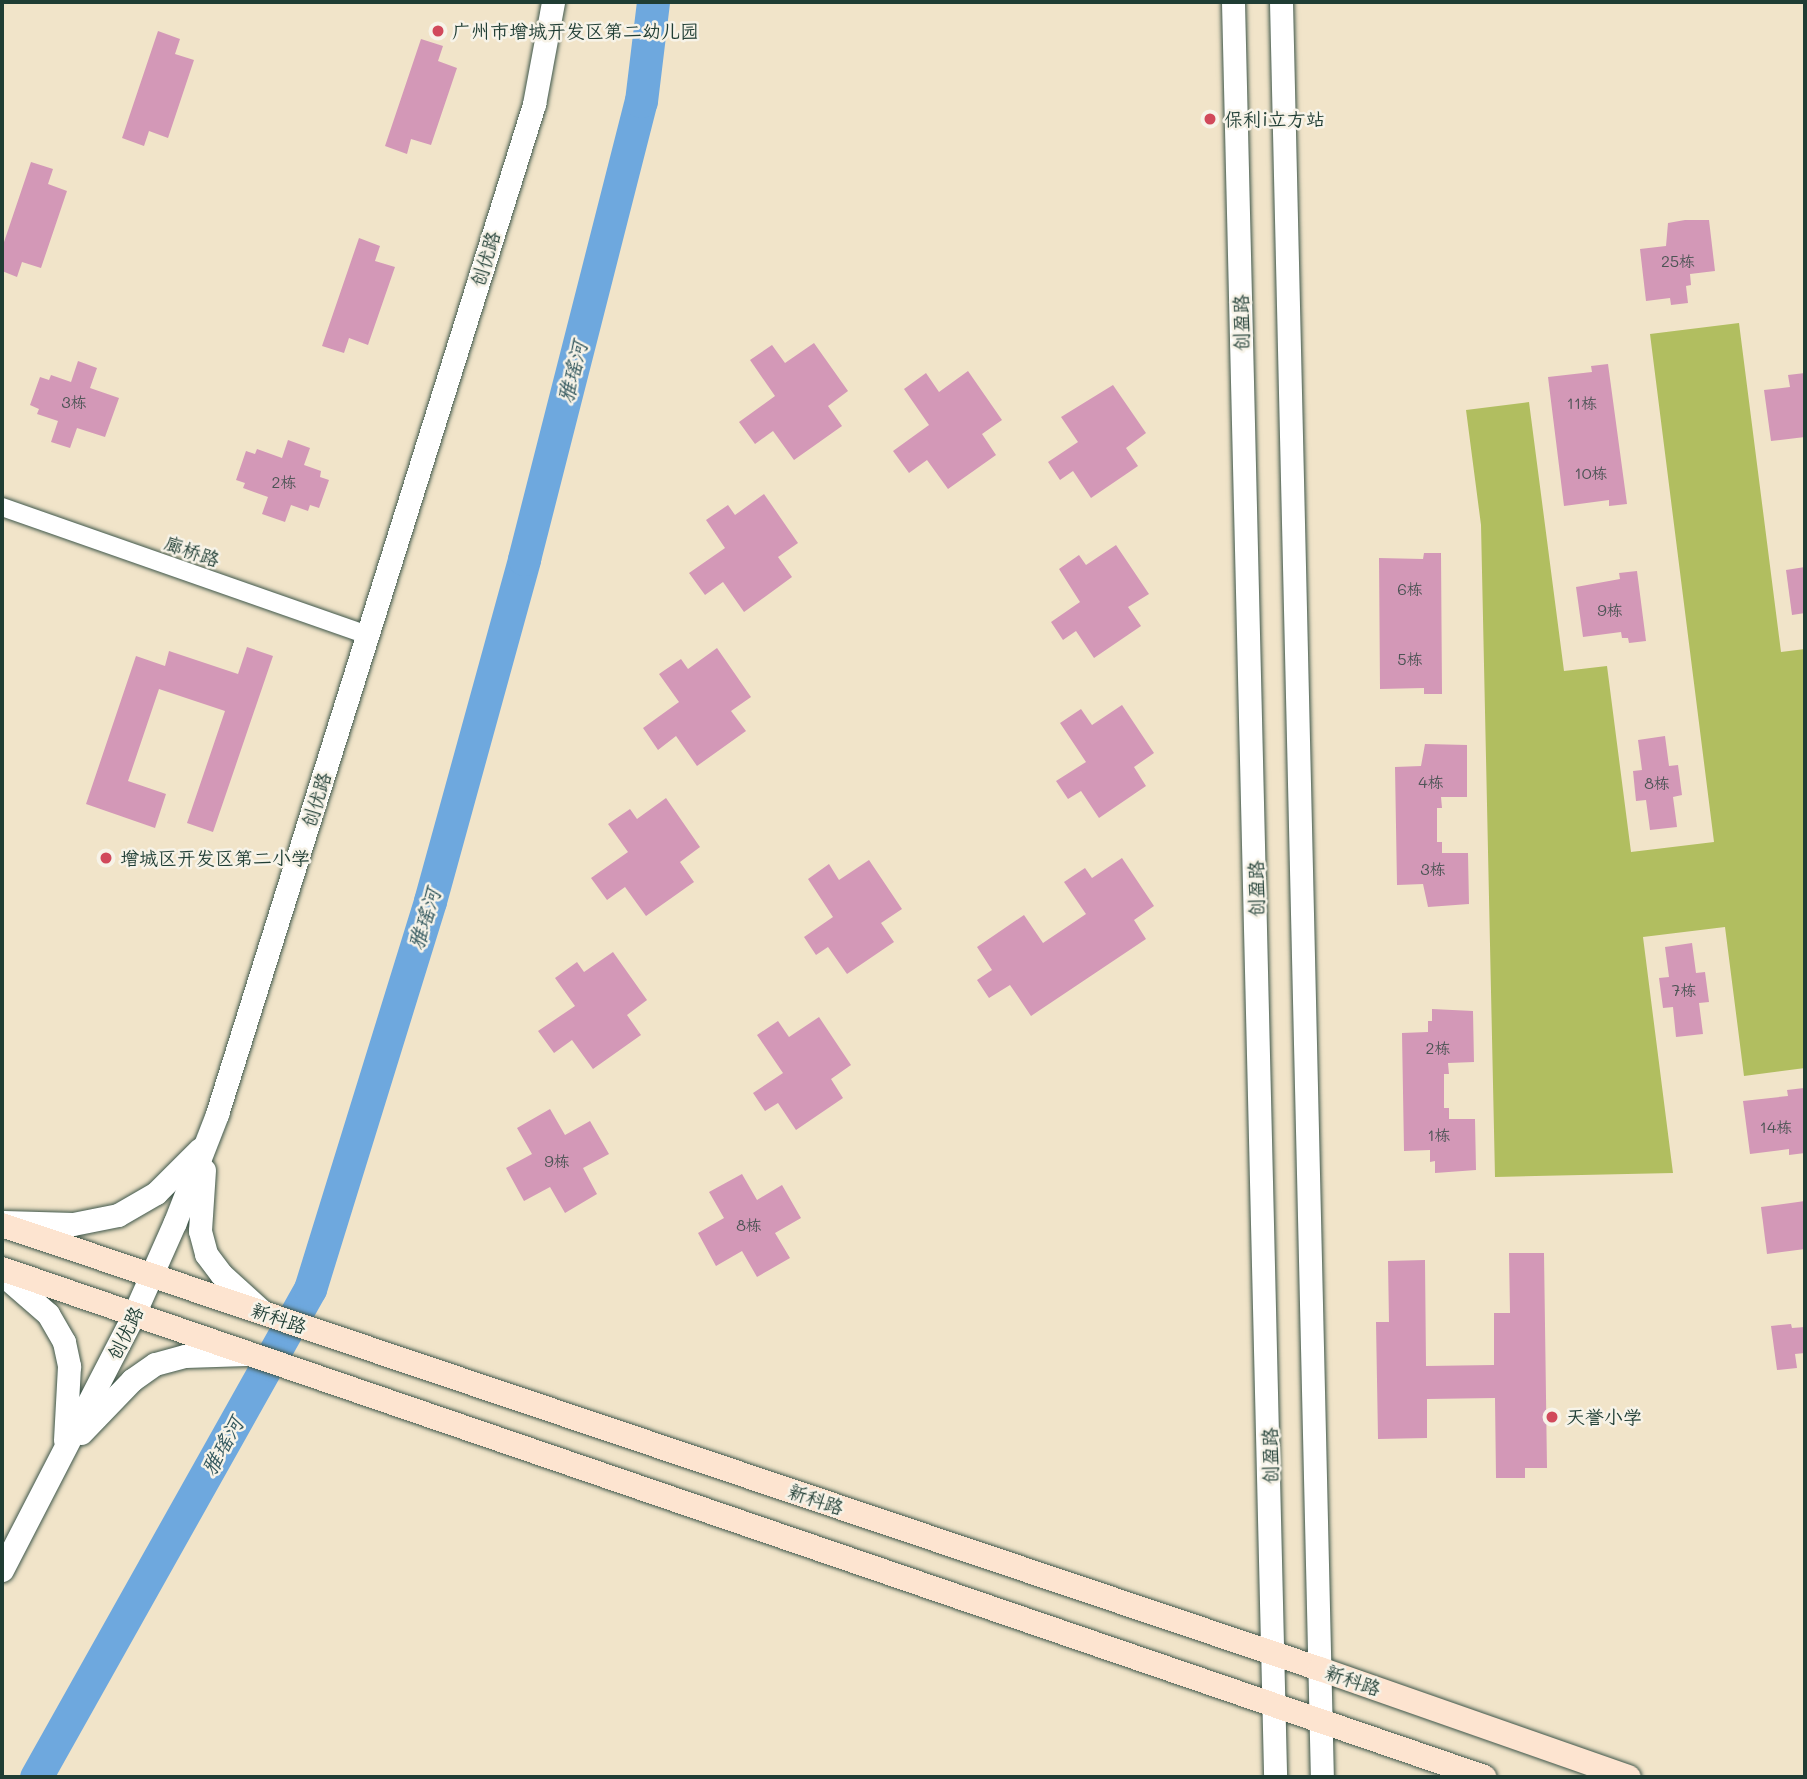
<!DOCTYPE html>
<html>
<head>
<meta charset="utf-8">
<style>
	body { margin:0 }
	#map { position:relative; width:1807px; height:1779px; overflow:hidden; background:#f1e4c9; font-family:Mali,"LXGW WenKai TC",sans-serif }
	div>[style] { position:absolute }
	.green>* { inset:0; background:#b1be60 }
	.river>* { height:33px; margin:-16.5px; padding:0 16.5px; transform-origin:16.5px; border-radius:16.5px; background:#6ea8de }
	.building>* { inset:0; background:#d398b7 }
	.roads { filter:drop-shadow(0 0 2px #3e564a) drop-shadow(0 0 2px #3e564a) }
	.minor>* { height:18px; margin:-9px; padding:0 9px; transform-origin:9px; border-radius:9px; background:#fff }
	.tertiary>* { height:23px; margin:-11.5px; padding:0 11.5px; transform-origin:11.5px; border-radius:11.5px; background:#fff }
	.secondary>* { height:24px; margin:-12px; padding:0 12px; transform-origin:12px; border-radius:12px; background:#fde4d0 }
	.dots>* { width:19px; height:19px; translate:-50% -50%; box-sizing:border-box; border:4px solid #f7f3e8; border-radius:50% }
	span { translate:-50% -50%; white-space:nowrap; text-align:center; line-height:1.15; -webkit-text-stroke:5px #f7f3e8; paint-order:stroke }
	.number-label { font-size:16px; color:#4c5455 }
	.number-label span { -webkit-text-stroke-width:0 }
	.poi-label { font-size:19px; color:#1f3d34 }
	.left { translate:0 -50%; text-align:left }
	.street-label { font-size:19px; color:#1f3d34 }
	.water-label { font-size:21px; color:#33585e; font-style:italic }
	.frame { position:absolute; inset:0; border:4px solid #1f3d34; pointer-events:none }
</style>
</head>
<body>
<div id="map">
	<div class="green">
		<i style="clip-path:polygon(1739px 323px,1781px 652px,1805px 649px,1805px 1068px,1744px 1076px,1725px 927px,1643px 937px,1673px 1173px,1495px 1177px,1481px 525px,1466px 410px,1529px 402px,1564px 671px,1607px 666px,1631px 852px,1714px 842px,1650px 334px)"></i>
	</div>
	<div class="river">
		<i style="left:36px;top:1777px;width:560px;rotate:-60.69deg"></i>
		<i style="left:310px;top:1289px;width:406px;rotate:-72.8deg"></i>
		<i style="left:430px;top:901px;width:355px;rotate:-74.6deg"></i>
		<i style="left:524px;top:559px;width:473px;rotate:-75.7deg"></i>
		<i style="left:641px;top:101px;width:100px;rotate:-83.1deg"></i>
	</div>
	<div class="building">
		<i style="clip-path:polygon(158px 31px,180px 39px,175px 54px,194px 60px,168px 138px,149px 131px,144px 146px,122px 138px)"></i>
		<i style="clip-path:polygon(421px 39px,443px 46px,438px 61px,457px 68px,431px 145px,411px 139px,407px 154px,385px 146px)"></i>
		<i style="clip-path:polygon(31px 162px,53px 169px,48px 184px,67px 191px,41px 268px,22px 262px,17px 277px,2px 271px,2px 248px)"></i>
		<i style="clip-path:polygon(1685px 220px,1709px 220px,1715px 271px,1690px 274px,1691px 285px,1686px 286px,1688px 303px,1671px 305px,1670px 298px,1646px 301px,1640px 249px,1666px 246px,1668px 223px)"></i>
		<i style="clip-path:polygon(359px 238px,380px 246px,375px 261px,395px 267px,368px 345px,349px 338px,344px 353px,322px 346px)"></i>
		<i style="clip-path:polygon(814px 343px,848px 391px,828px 406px,842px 426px,794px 460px,773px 431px,755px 444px,739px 422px,775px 396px,750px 360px,772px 345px,785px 363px)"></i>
		<i style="clip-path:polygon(78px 361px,97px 368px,90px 388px,119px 398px,105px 437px,77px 428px,70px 448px,51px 442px,58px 421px,37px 414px,39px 409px,30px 405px,40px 377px,49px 380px,51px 375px,71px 382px)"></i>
		<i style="clip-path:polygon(1608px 364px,1627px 504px,1609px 506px,1609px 500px,1564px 506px,1548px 377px,1592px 372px,1591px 366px)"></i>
		<i style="clip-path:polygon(968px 371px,1002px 420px,982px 434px,996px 455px,948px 489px,927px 460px,909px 473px,893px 451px,929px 425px,904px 389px,926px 373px,939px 392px)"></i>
		<i style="clip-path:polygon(1805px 373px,1805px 437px,1771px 441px,1764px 390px,1790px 387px,1788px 375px)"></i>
		<i style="clip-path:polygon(1113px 385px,1146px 433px,1126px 448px,1138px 466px,1091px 498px,1073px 471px,1060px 480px,1048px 462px,1078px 442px,1061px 417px)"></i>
		<i style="clip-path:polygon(288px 440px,310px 448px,304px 465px,321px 471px,320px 477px,329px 480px,319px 508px,310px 505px,308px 511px,291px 505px,285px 522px,262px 514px,268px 497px,243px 488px,245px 483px,236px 480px,246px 451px,255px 454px,257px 449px,282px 458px)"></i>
		<i style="clip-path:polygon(764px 494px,798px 543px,778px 557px,792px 577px,744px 612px,723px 582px,705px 595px,689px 573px,725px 548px,706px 520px,728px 505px,735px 515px)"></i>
		<i style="clip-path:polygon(1116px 545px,1149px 594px,1128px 607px,1141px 626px,1094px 658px,1076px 631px,1063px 640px,1051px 622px,1080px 602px,1059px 569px,1079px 555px,1086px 565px)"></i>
		<i style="clip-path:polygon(1424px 553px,1441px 553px,1442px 694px,1424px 694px,1424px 688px,1380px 689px,1379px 558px,1423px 559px)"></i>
		<i style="clip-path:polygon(1805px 567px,1805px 613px,1792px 615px,1786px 570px)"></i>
		<i style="clip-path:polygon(1637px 571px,1646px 641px,1629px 643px,1628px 638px,1622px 638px,1621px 632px,1583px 637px,1576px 587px,1620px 579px,1619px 573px)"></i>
		<i style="clip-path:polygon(247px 647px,273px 656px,213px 832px,187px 823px,225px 711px,159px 689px,128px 781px,166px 794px,155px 828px,86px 804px,136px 656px,165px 666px,169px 651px,238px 674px)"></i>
		<i style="clip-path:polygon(717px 648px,751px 697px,731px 711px,746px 731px,697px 766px,676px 736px,658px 750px,643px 728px,679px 702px,659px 674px,681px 659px,688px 669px)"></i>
		<i style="clip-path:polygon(1122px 705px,1154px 753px,1134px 767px,1146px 786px,1099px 818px,1081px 791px,1068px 799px,1056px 781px,1086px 762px,1060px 723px,1081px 709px,1092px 725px)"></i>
		<i style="clip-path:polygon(1665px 736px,1669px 766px,1678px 765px,1682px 795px,1673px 797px,1677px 827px,1650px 830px,1646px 800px,1636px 801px,1633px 771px,1642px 770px,1638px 740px)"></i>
		<i style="clip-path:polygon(1425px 744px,1467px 745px,1467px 797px,1441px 797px,1442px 808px,1437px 808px,1437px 842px,1442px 842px,1442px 853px,1468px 853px,1469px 904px,1428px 907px,1423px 884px,1397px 885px,1395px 767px,1421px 766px)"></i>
		<i style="clip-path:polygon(666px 798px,700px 847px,680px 862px,694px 882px,646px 916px,625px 887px,607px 900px,591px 878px,628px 852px,608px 824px,630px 809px,637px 819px)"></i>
		<i style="clip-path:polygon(1122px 858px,1154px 906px,1134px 920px,1146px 939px,1031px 1016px,1010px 985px,989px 998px,977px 980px,992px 970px,977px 947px,1024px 915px,1043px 943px,1086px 914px,1064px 882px,1085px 868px,1092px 878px)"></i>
		<i style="clip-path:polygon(869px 860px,902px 909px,881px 923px,894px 942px,847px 974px,828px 947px,816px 955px,804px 937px,833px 917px,808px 879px,829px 864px,839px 880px)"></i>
		<i style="clip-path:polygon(1692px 943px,1696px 973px,1705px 972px,1709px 1002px,1699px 1003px,1703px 1034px,1676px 1037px,1673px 1007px,1663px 1008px,1659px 978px,1669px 977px,1665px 947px)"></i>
		<i style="clip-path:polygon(613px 952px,647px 1000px,627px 1015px,641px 1035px,593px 1069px,572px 1040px,554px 1053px,538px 1031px,575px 1006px,555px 978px,577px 962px,584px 972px)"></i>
		<i style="clip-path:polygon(1432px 1009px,1473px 1011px,1474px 1062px,1448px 1063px,1449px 1074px,1444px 1074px,1444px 1108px,1449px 1108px,1449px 1119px,1475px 1119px,1476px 1170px,1435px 1173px,1435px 1161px,1430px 1162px,1430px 1150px,1404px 1151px,1402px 1033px,1428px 1032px,1428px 1021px,1432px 1021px)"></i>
		<i style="clip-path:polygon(819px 1017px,851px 1065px,831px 1079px,843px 1098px,796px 1130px,778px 1103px,765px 1111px,753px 1093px,783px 1073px,757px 1035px,778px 1021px,789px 1037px)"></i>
		<i style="clip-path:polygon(1804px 1088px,1805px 1153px,1789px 1155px,1789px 1149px,1750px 1154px,1743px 1101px,1788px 1096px,1787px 1090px)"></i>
		<i style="clip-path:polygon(550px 1109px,565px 1135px,590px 1121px,609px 1154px,583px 1168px,597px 1194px,565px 1213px,550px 1187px,524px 1201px,506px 1168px,532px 1154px,517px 1128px)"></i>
		<i style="clip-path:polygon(742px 1174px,757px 1200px,782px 1185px,801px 1218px,775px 1233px,790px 1258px,757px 1277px,742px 1251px,716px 1266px,698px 1233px,724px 1218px,709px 1192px)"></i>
		<i style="clip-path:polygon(1805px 1201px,1805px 1249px,1767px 1254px,1761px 1207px)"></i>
		<i style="clip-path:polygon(1509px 1253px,1544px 1253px,1547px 1468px,1525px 1468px,1525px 1478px,1496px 1478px,1495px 1398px,1427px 1399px,1427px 1438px,1378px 1439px,1376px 1322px,1389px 1322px,1388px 1261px,1425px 1260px,1426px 1366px,1494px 1365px,1494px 1313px,1510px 1313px)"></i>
		<i style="clip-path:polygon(1791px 1324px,1792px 1328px,1805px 1327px,1805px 1353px,1795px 1354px,1797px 1368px,1777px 1370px,1771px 1326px)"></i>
	</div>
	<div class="roads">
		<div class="minor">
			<i style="left:2px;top:507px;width:388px;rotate:19.3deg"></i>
		</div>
		<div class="tertiary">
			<i style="left:1233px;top:2px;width:1775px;rotate:88.64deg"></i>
			<i style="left:1281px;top:2px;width:1775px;rotate:88.68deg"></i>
			<i style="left:204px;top:1170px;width:61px;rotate:93.8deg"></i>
			<i style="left:200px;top:1231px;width:24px;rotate:75deg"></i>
			<i style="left:206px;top:1254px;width:25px;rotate:53deg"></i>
			<i style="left:221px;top:1274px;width:58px;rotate:42.2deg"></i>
			<i style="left:4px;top:1222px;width:69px;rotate:1.7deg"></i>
			<i style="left:73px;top:1224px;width:46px;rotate:-11.3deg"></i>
			<i style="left:118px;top:1215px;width:44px;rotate:-30.1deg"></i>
			<i style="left:156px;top:1193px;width:62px;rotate:-45deg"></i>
			<i style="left:2px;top:1274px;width:61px;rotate:41deg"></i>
			<i style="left:48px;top:1314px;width:32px;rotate:60deg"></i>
			<i style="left:64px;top:1342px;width:25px;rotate:78deg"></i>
			<i style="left:69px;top:1366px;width:74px;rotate:93.1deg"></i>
			<i style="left:81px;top:1433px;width:74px;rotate:-46.1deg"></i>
			<i style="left:132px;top:1380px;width:28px;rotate:-35deg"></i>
			<i style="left:155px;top:1364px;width:31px;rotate:-15deg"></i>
			<i style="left:185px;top:1356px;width:61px;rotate:-1.9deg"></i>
			<i style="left:2px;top:1570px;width:288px;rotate:-62.7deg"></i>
			<i style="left:134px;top:1314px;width:101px;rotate:-66deg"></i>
			<i style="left:175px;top:1222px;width:116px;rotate:-68.7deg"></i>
			<i style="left:217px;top:1114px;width:1059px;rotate:-72.57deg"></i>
			<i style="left:534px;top:104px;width:104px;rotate:-79.4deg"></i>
		</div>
		<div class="secondary">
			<i style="left:2px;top:1225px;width:1391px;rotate:18.62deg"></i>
			<i style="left:1320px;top:1669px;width:327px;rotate:19.3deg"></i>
			<i style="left:2px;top:1269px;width:1567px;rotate:18.92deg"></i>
		</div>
	</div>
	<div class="dots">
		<i style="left:438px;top:31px;background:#d1495b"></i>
		<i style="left:1210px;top:119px;background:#d1495b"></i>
		<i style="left:106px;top:858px;background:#d1495b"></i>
		<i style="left:1552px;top:1417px;background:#d1495b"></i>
	</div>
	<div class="number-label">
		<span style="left:1678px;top:261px">25栋</span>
		<span style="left:74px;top:402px">3栋</span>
		<span style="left:1582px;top:403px">11栋</span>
		<span style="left:1591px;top:473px">10栋</span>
		<span style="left:284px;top:482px">2栋</span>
		<span style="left:1410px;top:589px">6栋</span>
		<span style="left:1610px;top:610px">9栋</span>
		<span style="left:1410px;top:659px">5栋</span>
		<span style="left:1431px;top:782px">4栋</span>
		<span style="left:1657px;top:783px">8栋</span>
		<span style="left:1433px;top:869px">3栋</span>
		<span style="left:1684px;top:990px">7栋</span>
		<span style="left:1438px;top:1048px">2栋</span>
		<span style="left:1776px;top:1127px">14栋</span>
		<span style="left:1439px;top:1135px">1栋</span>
		<span style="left:557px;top:1161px">9栋</span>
		<span style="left:749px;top:1225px">8栋</span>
	</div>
	<div class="poi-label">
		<span class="left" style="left:452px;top:31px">广州市增城开发区第二幼儿园</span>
		<span class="left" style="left:1224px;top:119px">保利i立方站</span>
		<span class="left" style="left:120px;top:858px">增城区开发区第二小学</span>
		<span class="left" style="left:1566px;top:1417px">天誉小学</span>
	</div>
	<div class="street-label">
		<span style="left:485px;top:259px;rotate:-73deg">创优路</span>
		<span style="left:1241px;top:323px;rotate:-91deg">创盈路</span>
		<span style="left:192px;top:551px;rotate:19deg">廊桥路</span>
		<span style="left:316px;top:800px;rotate:-73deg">创优路</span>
		<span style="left:1256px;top:889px;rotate:-91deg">创盈路</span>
		<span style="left:279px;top:1318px;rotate:19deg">新科路</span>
		<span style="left:125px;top:1333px;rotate:-64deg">创优路</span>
		<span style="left:1270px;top:1456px;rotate:-91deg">创盈路</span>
		<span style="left:816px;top:1499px;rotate:19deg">新科路</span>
		<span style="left:1353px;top:1680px;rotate:19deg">新科路</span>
	</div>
	<div class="water-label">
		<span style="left:572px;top:372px;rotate:-76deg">雅瑶河</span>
		<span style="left:424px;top:919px;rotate:-73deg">雅瑶河</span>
		<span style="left:222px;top:1446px;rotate:-61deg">雅瑶河</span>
	</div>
	<div class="frame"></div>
</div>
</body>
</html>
